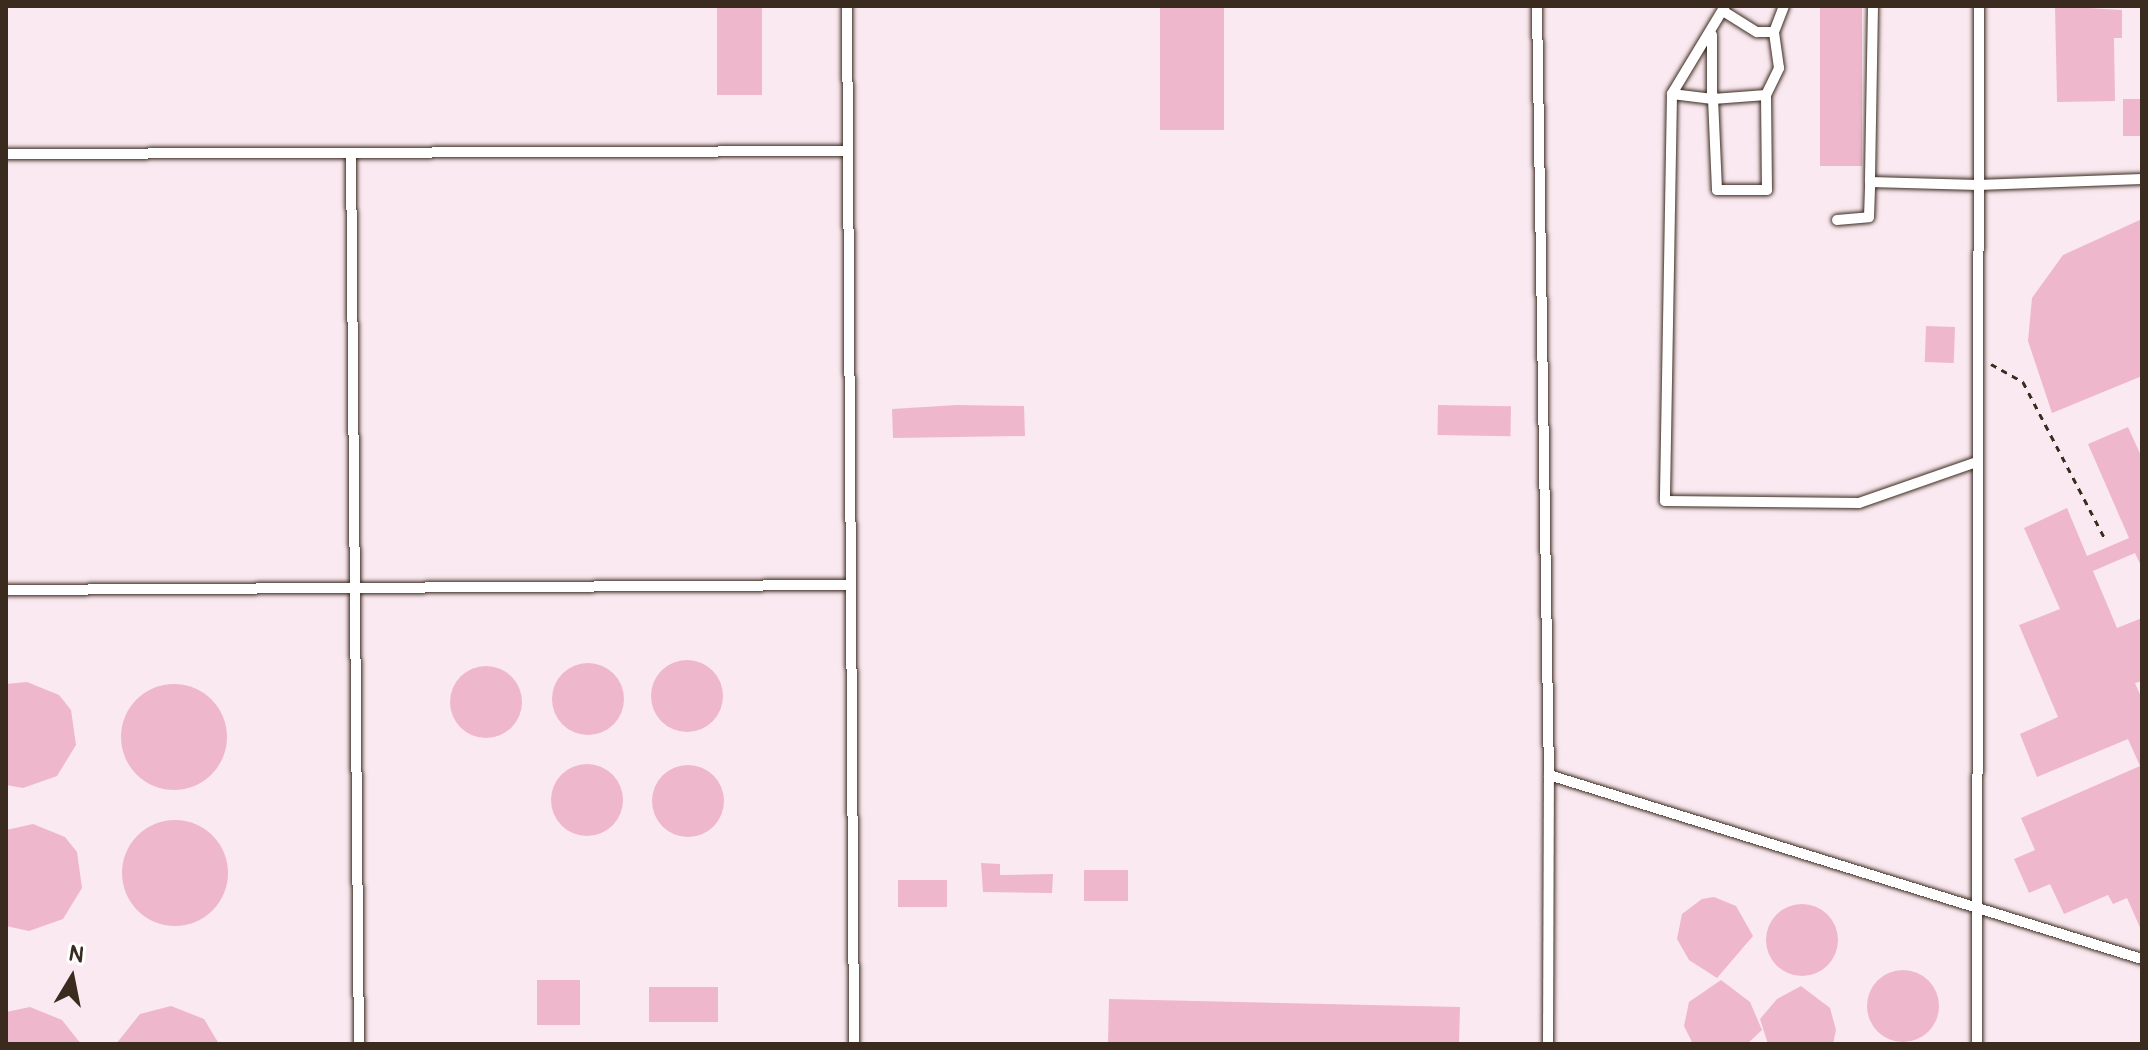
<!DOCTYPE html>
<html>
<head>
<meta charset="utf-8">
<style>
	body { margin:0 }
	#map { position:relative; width:2148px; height:1050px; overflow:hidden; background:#fff; font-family:Pangolin,sans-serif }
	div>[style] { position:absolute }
	.built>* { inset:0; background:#fae9f0; transform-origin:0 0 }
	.building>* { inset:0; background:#efb7cc; transform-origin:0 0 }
	.round { border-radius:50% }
	.path>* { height:3px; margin-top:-1.5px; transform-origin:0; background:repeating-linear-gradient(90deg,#3b2a1e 0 6px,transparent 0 12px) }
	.roads { filter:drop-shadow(0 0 2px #3b2a1e) drop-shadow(0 0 2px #3b2a1e) }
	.lane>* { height:10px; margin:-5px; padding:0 5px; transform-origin:5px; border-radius:5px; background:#fff }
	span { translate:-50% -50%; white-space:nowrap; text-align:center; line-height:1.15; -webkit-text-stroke:7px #fff; paint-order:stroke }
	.frame { position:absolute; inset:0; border:8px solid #3b2a1e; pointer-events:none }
	.north { position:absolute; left:32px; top:938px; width:80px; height:80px; -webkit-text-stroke:6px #fff; paint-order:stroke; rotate:10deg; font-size:22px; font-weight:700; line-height:32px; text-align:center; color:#3b2a1e }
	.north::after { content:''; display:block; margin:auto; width:28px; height:36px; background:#3b2a1e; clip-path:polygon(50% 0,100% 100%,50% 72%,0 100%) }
</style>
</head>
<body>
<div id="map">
	<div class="built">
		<i style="left:6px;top:6px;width:2136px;height:1038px"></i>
	</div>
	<div class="building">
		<i style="left:717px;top:6px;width:45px;height:89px"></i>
		<i style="left:1160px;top:6px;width:64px;height:124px"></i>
		<i style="left:1820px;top:6px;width:42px;height:160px"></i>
		<i style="clip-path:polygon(2055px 6px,2122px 10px,2122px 38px,2114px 38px,2115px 101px,2057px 102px)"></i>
		<i style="left:2123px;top:99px;width:19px;height:37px"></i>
		<i style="clip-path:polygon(2142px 219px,2142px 376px,2052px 413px,2028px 341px,2032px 298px,2063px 255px)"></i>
		<i style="left:1926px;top:326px;width:29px;height:36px;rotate:2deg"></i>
		<i style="clip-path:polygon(957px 405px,1024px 406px,1025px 436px,893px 438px,892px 409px)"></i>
		<i style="left:1438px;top:405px;width:73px;height:30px;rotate:1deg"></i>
		<i style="clip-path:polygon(2128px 427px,2142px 458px,2142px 568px,2135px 553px,2093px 571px,2117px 628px,2142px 618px,2142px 681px,2135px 683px,2142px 699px,2142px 932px,2127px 898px,2113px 904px,2108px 895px,2064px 914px,2050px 884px,2029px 893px,2014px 859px,2035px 850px,2021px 818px,2140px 766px,2128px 739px,2037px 777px,2020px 734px,2058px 717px,2019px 625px,2060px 609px,2024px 528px,2067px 508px,2087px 556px,2129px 538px,2088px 444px)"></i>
		<i class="round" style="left:651px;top:660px;width:72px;height:72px"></i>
		<i class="round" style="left:552px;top:663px;width:72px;height:72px"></i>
		<i class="round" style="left:450px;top:666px;width:72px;height:72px"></i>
		<i style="clip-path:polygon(27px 682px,59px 695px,71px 710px,76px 745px,57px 776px,23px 788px,6px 785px,6px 684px)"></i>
		<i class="round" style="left:121px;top:684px;width:106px;height:106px"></i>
		<i class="round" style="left:551px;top:764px;width:72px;height:72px"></i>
		<i class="round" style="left:652px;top:765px;width:72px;height:72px"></i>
		<i class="round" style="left:122px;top:820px;width:106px;height:106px"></i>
		<i style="clip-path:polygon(33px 824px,65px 837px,77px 852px,82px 888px,63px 919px,29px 931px,6px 926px,6px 830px)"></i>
		<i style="clip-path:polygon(981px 863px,1000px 864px,1000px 875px,1053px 874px,1052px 893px,983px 892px)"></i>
		<i style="left:1128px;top:870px;width:31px;height:44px;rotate:90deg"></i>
		<i style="left:898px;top:880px;width:49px;height:27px"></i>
		<i style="clip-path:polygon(1714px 897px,1736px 906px,1753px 936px,1717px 978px,1689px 960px,1677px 939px,1682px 914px,1702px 899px)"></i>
		<i class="round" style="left:1766px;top:904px;width:72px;height:72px"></i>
		<i class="round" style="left:1867px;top:970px;width:72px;height:72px"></i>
		<i style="left:537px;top:980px;width:43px;height:45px"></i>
		<i style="clip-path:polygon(1721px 980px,1750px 1002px,1762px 1030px,1747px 1044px,1693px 1044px,1684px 1026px,1689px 1002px)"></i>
		<i style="clip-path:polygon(1801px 986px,1830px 1008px,1836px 1030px,1833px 1044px,1768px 1044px,1760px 1019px,1777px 999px)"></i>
		<i style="left:718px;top:987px;width:35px;height:69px;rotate:90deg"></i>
		<i style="clip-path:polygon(1109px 999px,1460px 1007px,1459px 1044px,1108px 1044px)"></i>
		<i style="clip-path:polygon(171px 1006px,204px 1019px,219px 1044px,116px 1044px,140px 1014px)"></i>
		<i style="clip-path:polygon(30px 1007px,62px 1020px,81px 1044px,6px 1044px,6px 1012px)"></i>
	</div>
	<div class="path">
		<i style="left:1991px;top:364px;width:37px;rotate:29deg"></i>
		<i style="left:2023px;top:382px;width:175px;rotate:62.4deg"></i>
	</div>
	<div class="roads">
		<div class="lane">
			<i style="left:847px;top:6px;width:1038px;rotate:89.61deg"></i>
			<i style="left:1537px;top:6px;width:769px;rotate:89.11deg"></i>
			<i style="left:1549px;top:775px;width:621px;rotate:17.24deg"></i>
			<i style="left:1725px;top:6px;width:103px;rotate:121.1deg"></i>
			<i style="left:1672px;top:94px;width:407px;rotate:91deg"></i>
			<i style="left:1665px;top:501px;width:194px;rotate:0.6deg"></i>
			<i style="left:1859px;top:503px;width:125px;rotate:-19.2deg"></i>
			<i style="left:1873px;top:6px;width:176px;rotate:91deg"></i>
			<i style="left:1870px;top:182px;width:108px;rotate:1.6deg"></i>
			<i style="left:1978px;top:185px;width:164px;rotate:-2.1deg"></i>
			<i style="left:1723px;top:11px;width:40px;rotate:32deg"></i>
			<i style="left:1757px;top:32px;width:17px"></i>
			<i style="left:1774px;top:32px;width:28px;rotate:-69deg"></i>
			<i style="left:1672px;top:94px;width:41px;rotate:7deg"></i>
			<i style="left:1713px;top:99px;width:53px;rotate:-4.3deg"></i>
			<i style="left:1766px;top:95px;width:95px;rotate:89.4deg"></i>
			<i style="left:1767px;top:190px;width:50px;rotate:180deg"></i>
			<i style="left:1717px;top:190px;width:91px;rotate:-92.5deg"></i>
			<i style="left:1713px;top:99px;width:7px;rotate:-98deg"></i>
			<i style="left:1712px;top:92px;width:57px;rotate:-90deg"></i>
			<i style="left:1766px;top:95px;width:30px;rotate:-64deg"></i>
			<i style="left:1779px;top:68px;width:36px;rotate:-98deg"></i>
			<i style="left:351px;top:153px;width:891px;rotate:89.49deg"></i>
			<i style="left:6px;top:154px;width:842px;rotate:-0.2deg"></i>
			<i style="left:1837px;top:220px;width:32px;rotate:-5deg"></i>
			<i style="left:1869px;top:217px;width:35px;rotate:-88deg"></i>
			<i style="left:6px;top:590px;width:845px;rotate:-0.34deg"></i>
			<i style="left:1548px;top:1044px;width:269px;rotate:-89.8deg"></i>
			<i style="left:1977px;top:1044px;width:1038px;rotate:-89.89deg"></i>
		</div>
	</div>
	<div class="frame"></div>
	<div class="north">N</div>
</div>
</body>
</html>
